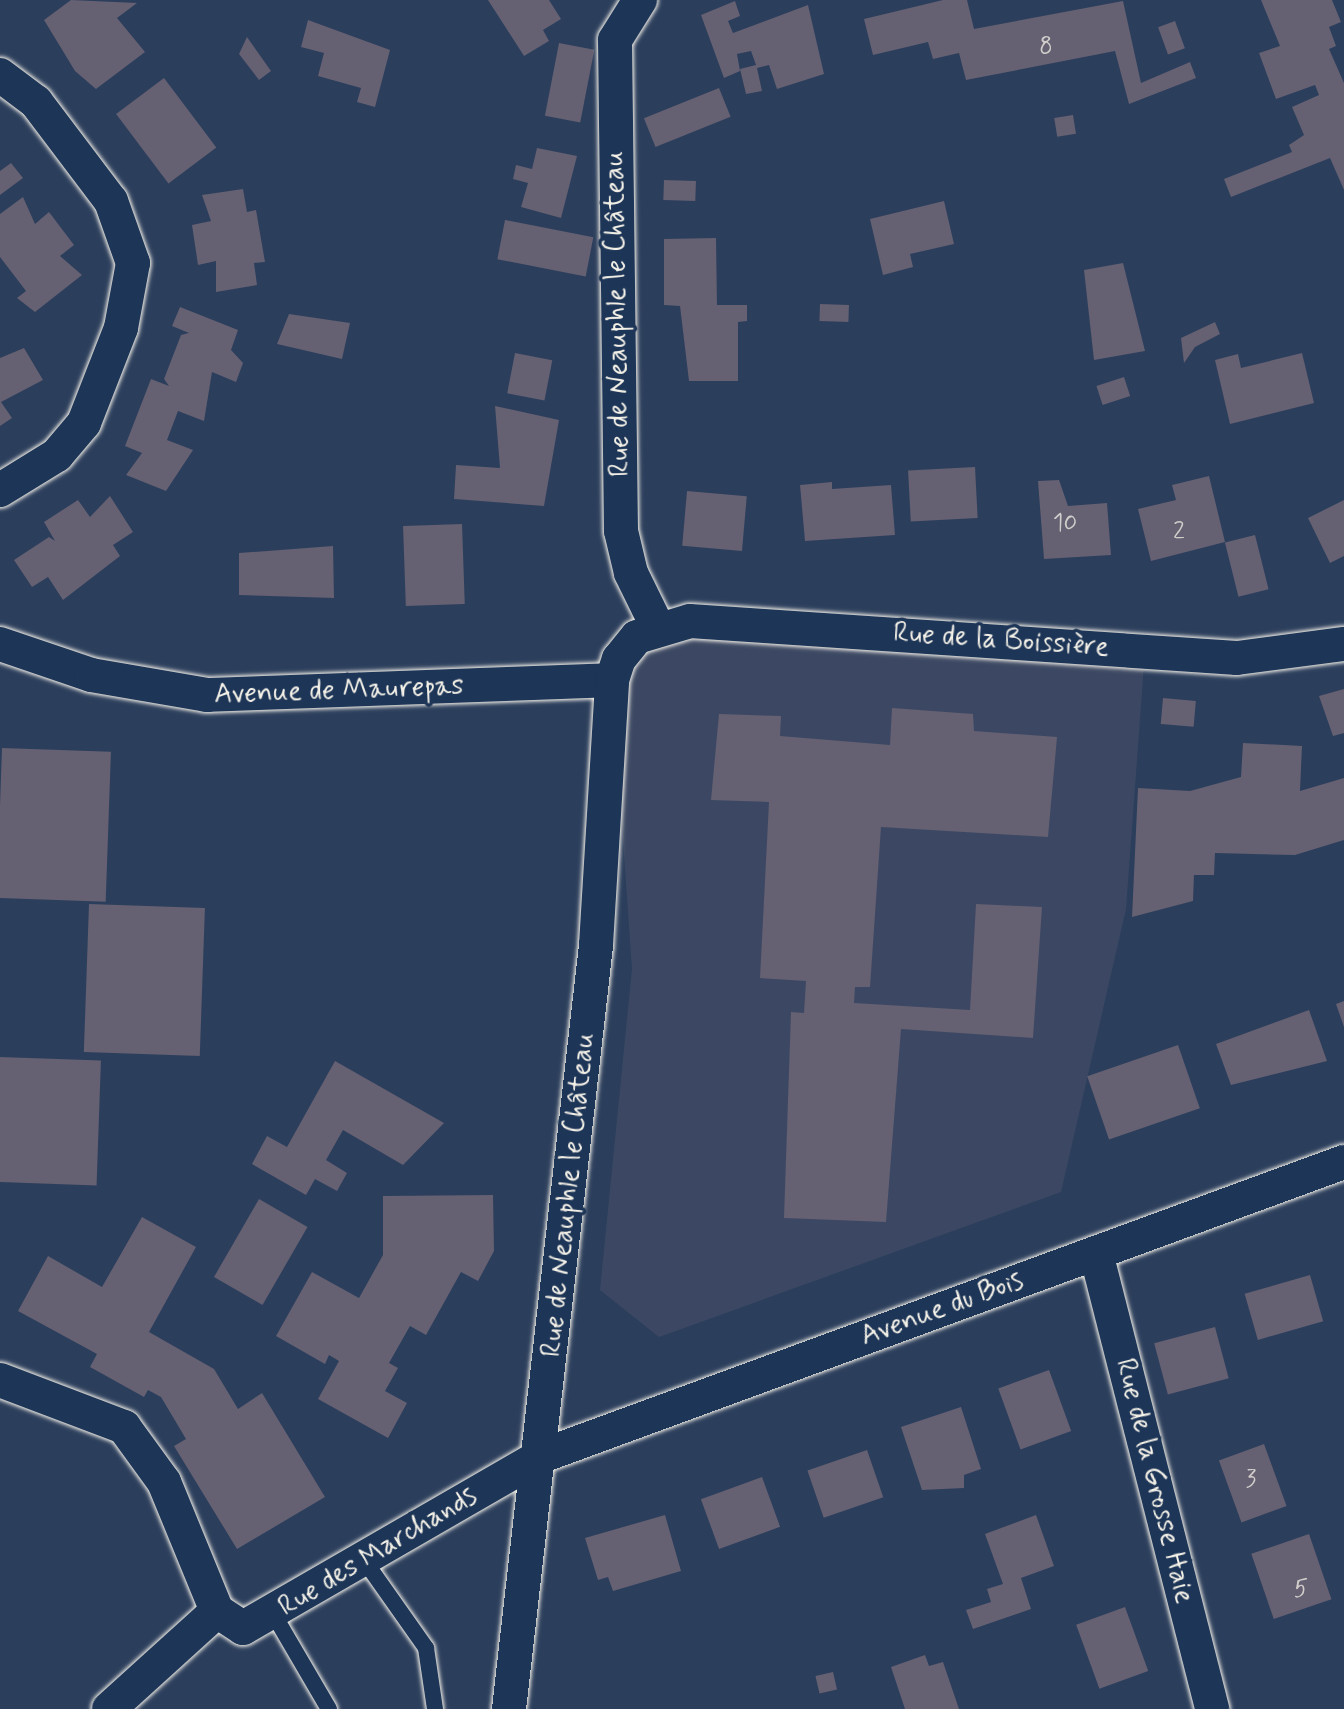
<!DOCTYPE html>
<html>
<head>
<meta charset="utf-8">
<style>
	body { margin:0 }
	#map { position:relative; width:1344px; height:1709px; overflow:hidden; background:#2b3e5c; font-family:Mynerve,sans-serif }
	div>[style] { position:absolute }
	.built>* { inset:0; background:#3c4863 }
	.building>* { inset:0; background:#656072; transform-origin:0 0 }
	.roads { filter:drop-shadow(0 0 2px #f4f1e8) drop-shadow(0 0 2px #f4f1e8) }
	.lane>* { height:16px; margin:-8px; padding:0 8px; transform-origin:8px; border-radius:8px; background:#1d3557 }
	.street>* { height:34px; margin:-17px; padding:0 17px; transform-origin:17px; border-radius:17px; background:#1d3557 }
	span { translate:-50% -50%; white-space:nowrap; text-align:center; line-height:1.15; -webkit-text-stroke:7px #1d3557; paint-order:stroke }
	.number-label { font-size:24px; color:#d0cdca }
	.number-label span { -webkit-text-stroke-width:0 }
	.street-label { font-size:28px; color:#f4f1e8 }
</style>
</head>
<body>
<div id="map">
	<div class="built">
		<i style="clip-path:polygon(658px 628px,1145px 651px,1126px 909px,1061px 1192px,659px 1337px,600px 1290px,632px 969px,612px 680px)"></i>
	</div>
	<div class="building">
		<i style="clip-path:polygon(71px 0,137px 3px,117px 18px,145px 52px,96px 89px,75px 71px,44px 20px)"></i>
		<i style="clip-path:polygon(488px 0,549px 0,561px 19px,543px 30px,549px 41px,524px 56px)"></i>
		<i style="clip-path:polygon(943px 0,967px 0,974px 29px,1123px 1px,1141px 83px,1190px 62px,1196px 78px,1129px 104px,1115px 51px,966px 80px,959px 53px,933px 59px,928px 42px,873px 55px,864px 19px)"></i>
		<i style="clip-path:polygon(1261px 0,1332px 0,1341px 22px,1329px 27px,1336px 46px,1329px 49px,1344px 83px,1344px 190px,1330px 158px,1231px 197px,1224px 179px,1292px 152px,1289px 145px,1304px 135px,1292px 107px,1319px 95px,1315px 85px,1276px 99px,1259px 53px,1280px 46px)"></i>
		<i style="clip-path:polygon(735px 1px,740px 16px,728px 21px,733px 33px,808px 5px,824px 74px,777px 89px,769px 65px,757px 68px,762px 91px,746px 94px,740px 69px,756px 65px,751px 51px,737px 54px,740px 71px,724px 78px,701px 15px)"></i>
		<i style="clip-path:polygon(308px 20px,390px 50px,375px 107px,357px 102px,361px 88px,318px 76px,324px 53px,301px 47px)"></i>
		<i style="left:1175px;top:21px;width:29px;height:18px;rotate:70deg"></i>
		<i style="clip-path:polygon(247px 37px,271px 71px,259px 80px,239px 54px)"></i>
		<i style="left:559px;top:43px;width:36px;height:74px;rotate:11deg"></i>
		<i style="left:164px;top:78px;width:87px;height:60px;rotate:53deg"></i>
		<i style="left:719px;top:88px;width:31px;height:81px;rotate:68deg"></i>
		<i style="left:1073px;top:115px;width:19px;height:19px;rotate:81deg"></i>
		<i style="clip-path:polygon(537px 148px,577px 156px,561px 218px,521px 207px,528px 183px,513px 179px,516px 165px,532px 169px)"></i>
		<i style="clip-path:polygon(11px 163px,23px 178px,0 195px,0 171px)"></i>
		<i style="left:664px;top:180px;width:32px;height:20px;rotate:2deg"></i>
		<i style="clip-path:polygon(243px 189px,247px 212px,256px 210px,265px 262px,254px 263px,257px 285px,216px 292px,216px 261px,198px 265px,192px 225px,211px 221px,202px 195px)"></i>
		<i style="clip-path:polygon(23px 197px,35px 224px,49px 212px,74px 245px,60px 256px,82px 275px,35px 312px,17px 298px,26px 291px,0 257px,0 214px)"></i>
		<i style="clip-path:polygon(944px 201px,954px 244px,910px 254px,913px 267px,883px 275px,870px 219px)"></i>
		<i style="left:505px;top:220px;width:90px;height:40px;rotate:11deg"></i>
		<i style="clip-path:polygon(716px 238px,717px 305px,747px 305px,747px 321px,738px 322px,738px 381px,689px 381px,680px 306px,664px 305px,664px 239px)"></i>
		<i style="clip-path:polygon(1123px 263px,1145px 351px,1094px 360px,1084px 270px)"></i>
		<i style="left:820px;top:304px;width:29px;height:17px;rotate:2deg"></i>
		<i style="clip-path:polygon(180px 307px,238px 330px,231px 350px,243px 363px,236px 382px,212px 372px,204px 421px,178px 411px,167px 440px,193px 450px,166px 491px,126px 475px,142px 453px,125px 446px,151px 379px,169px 386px,164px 379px,181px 335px,189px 333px,172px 326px)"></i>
		<i style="clip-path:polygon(289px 314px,350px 323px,342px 359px,277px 344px)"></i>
		<i style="clip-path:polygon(1215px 322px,1220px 334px,1195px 347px,1184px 363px,1181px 338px)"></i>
		<i style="clip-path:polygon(24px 348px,43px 380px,1px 402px,12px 418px,0 426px,0 358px)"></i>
		<i style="left:515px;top:353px;width:38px;height:41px;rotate:11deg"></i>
		<i style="clip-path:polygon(1302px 353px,1314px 403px,1230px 424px,1215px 360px,1238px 354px,1241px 368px)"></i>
		<i style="left:1124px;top:377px;width:20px;height:29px;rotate:72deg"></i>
		<i style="clip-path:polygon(495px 406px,559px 420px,544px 506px,454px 499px,456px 465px,500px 468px)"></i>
		<i style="left:975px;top:467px;width:51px;height:67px;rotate:87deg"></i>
		<i style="clip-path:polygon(1209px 476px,1225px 542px,1151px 561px,1138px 509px,1176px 500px,1172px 485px)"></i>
		<i style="clip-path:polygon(1059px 480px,1068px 506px,1107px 503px,1111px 555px,1044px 559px,1038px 481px)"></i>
		<i style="clip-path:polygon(832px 482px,832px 489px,891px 485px,895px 535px,805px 541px,800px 485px)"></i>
		<i style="left:687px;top:491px;width:60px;height:55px;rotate:5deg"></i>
		<i style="clip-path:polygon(110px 496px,133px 532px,113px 545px,120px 556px,63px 600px,48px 577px,32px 587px,14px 560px,49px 537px,55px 541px,44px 522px,78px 500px,90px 517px)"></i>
		<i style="clip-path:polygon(1344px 500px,1344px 556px,1330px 563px,1308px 518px)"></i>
		<i style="left:462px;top:524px;width:80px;height:59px;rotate:88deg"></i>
		<i style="left:1255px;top:535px;width:56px;height:31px;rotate:76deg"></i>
		<i style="clip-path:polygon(333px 546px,334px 598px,239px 595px,239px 553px)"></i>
		<i style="clip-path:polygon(1344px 689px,1344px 733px,1333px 736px,1319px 696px)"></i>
		<i style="left:1163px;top:698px;width:33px;height:26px;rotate:5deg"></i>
		<i style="clip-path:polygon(892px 708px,973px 714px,974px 731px,1057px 737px,1048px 837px,881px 827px,870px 987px,855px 987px,854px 1003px,970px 1010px,976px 904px,1042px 907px,1033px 1038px,901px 1029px,886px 1222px,784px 1218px,791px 1012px,804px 1013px,806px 981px,760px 978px,769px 802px,711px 800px,719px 714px,781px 716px,780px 736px,890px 745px)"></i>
		<i style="clip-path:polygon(1243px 743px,1302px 746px,1300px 791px,1344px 778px,1344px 840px,1295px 855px,1215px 853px,1214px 875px,1194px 875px,1193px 901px,1132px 917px,1138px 788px,1190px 791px,1241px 777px)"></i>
		<i style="left:2px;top:748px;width:109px;height:150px;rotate:2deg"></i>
		<i style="left:89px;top:904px;width:116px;height:148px;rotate:2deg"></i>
		<i style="clip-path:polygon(1344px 1001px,1344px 1027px,1336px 1004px)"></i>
		<i style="clip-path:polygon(1309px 1010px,1327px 1061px,1231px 1085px,1216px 1044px)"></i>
		<i style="left:1178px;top:1045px;width:67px;height:96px;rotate:71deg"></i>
		<i style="left:0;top:1057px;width:101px;height:125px;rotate:2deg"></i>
		<i style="clip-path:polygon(335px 1061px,444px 1123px,403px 1165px,343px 1130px,326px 1160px,347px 1173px,337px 1191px,315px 1179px,306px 1195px,252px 1164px,267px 1136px,287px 1147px)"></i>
		<i style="clip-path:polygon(493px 1195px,494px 1251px,478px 1281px,461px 1272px,426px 1335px,410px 1326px,389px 1363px,398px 1368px,385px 1391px,407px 1403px,388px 1438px,318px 1399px,339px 1361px,329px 1355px,325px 1364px,276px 1336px,312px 1272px,359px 1298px,383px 1255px,383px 1196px)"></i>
		<i style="left:259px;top:1199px;width:56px;height:90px;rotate:30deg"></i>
		<i style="clip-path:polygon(142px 1217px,196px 1247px,149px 1332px,214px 1369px,238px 1409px,262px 1393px,325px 1497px,237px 1549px,174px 1446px,186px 1439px,161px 1397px,148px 1390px,144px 1397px,90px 1367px,97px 1354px,18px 1311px,48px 1256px,102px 1287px)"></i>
		<i style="left:1310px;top:1275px;width:48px;height:68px;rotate:74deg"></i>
		<i style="left:1215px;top:1327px;width:53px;height:63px;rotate:75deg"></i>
		<i style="left:1049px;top:1370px;width:65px;height:54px;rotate:70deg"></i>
		<i style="clip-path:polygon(961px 1407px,981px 1469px,964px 1475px,964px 1488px,922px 1490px,901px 1427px)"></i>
		<i style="left:1264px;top:1444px;width:66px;height:48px;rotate:70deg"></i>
		<i style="left:867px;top:1450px;width:50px;height:63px;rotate:71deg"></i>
		<i style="left:762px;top:1477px;width:53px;height:65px;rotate:70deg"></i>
		<i style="clip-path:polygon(665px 1515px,681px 1571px,613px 1591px,608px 1577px,598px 1580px,585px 1538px)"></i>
		<i style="clip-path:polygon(1036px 1515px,1054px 1566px,1021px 1578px,1031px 1609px,973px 1629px,966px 1610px,991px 1602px,987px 1589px,1003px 1584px,985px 1534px)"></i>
		<i style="left:1309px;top:1534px;width:69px;height:61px;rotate:71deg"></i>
		<i style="left:1125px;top:1607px;width:68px;height:52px;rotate:70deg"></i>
		<i style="clip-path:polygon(925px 1655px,929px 1666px,943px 1662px,959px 1709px,905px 1709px,891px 1667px)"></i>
		<i style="left:833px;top:1672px;width:18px;height:18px;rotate:77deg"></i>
	</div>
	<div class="roads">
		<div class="lane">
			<i style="left:364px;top:1560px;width:108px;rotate:54.8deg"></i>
			<i style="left:426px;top:1648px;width:62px;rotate:81.6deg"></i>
			<i style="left:274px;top:1615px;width:109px;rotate:59.7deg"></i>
		</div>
		<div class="street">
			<i style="left:640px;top:0;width:47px;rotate:122deg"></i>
			<i style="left:615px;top:40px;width:491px;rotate:89.3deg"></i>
			<i style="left:621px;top:531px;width:43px;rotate:76.6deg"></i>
			<i style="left:631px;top:573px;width:61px;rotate:63.9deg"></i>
			<i style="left:0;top:75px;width:45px;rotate:36.9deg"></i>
			<i style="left:36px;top:102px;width:124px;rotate:52.9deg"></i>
			<i style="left:111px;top:201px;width:66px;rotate:70.5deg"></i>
			<i style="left:133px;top:263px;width:66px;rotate:100.5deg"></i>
			<i style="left:121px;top:328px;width:102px;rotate:111.3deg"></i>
			<i style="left:84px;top:423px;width:42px;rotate:130.2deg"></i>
			<i style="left:57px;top:455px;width:67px;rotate:148.4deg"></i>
			<i style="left:0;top:644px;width:96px;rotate:18.8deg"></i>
			<i style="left:91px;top:675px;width:118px;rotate:9.8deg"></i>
			<i style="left:207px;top:695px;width:405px;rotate:-2.1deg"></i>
			<i style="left:1096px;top:1253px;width:471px;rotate:75.7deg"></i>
			<i style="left:0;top:1380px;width:133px;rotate:20.8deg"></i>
			<i style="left:124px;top:1427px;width:68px;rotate:54deg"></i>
			<i style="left:164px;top:1482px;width:139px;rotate:67.7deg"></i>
			<i style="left:217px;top:1611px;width:31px;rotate:33deg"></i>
			<i style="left:243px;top:1628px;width:342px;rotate:-30deg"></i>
			<i style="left:539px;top:1457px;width:857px;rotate:-20.13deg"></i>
			<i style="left:109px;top:1709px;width:146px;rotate:-42.2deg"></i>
			<i style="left:509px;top:1709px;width:769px;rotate:-83.5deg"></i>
			<i style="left:596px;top:945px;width:265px;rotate:-86.5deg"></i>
			<i style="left:612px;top:680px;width:22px;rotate:-72deg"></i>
			<i style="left:619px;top:659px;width:28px;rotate:-51deg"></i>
			<i style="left:637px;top:637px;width:55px;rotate:-16.8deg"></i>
			<i style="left:690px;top:621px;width:548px;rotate:3.87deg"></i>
			<i style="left:1237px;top:658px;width:108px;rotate:-7.5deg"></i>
		</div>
	</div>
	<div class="number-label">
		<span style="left:1046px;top:47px">8</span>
		<span style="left:1065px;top:524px">10</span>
		<span style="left:1179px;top:532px">2</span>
		<span style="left:1251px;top:1480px">3</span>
		<span style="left:1301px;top:1590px">5</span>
	</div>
	<div class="street-label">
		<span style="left:618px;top:314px;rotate:-91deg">Rue de Neauphle le Château</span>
		<span style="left:1001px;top:641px;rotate:4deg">Rue de la Boissière</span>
		<span style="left:339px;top:691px;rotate:-2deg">Avenue de Maurepas</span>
		<span style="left:569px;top:1195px;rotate:-84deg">Rue de Neauphle le Château</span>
		<span style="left:942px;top:1309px;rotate:-20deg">Avenue du Bois</span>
		<span style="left:1154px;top:1481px;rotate:76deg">Rue de la Grosse Haie</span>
		<span style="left:378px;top:1552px;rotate:-31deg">Rue des Marchands</span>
	</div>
</div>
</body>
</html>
